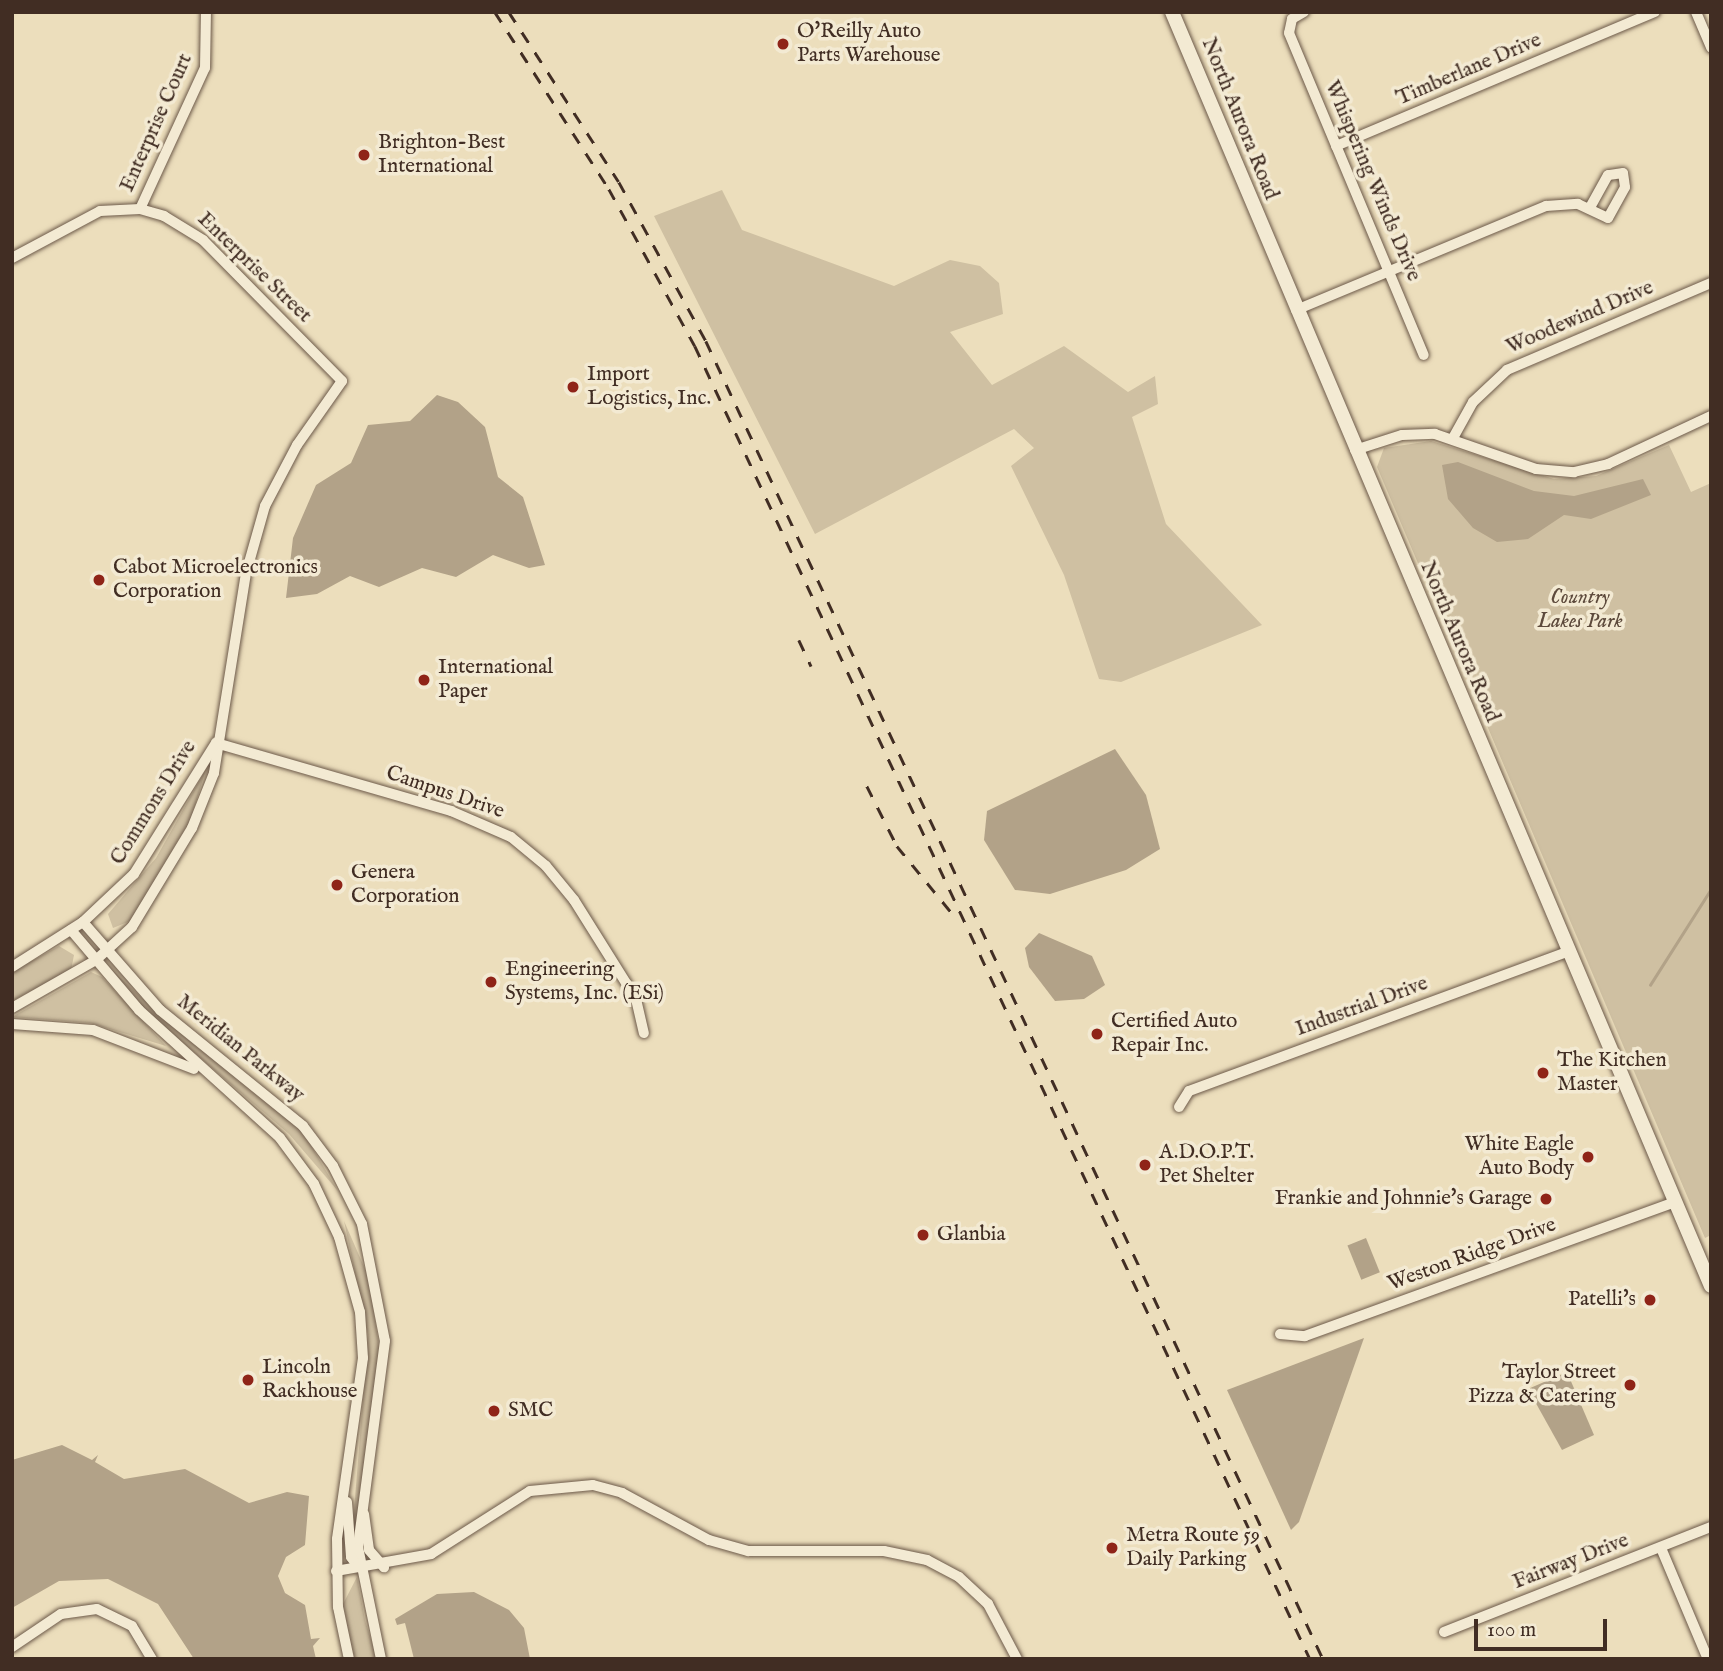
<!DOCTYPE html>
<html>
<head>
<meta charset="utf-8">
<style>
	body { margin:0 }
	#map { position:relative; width:1723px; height:1671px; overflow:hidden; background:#ecdebc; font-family:"IM FELL English",serif }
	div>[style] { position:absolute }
	.green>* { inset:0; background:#cfc0a2 }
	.water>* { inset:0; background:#b2a288; transform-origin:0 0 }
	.stream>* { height:2.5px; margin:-1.25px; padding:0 1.25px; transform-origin:1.25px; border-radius:1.25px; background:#b2a288 }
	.roads { filter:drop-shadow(0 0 2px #6c5949) drop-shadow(0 0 2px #6c5949) }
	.minor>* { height:10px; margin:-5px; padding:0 5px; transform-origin:5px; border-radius:5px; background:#f3ead3 }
	.secondary>* { height:14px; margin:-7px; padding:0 7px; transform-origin:7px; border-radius:7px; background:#f3ead3 }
	.rail>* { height:2.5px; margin-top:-1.25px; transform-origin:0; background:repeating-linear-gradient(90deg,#412d23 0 12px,transparent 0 24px) }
	.dots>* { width:19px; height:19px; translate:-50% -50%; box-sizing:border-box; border:4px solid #f3ead3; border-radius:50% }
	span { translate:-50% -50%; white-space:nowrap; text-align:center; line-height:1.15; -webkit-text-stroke:7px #f3ead3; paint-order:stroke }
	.poi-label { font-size:21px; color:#412d23 }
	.left { translate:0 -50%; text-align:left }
	.right { translate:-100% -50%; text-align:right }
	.street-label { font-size:21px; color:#412d23 }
	.park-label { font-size:21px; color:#5d4a3c; font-style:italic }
	.frame { position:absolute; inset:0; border:14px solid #412d23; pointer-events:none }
	.scale { position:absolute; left:1474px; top:1619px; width:133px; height:32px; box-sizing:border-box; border:4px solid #412d23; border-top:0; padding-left:9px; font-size:21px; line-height:24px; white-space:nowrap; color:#412d23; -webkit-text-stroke:5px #f3ead3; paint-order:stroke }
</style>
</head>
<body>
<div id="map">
	<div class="green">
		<i style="clip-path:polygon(722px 190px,742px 230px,894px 286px,950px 260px,980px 266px,999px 283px,1003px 314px,950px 332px,992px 385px,1064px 346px,1128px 392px,1155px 376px,1158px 404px,1132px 417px,1166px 524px,1262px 625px,1121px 682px,1099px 679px,1064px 575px,1011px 466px,1034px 448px,1014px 429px,815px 534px,654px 216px)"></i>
		<i style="clip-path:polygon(1431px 441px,1554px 479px,1596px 476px,1669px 445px,1691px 492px,1711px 483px,1711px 1235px,1705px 1238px,1377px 467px,1384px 448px)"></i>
		<i style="clip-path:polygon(206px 769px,191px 819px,130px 921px,113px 928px,108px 914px,156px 858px)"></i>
		<i style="clip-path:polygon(59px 946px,74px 955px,71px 970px,12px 1001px,12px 972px)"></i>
		<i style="clip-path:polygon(111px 969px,175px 1029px,269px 1099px,304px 1134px,338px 1191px,289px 1134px,147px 1012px)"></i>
		<i style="clip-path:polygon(91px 972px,102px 977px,166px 1046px,90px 1023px,12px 1017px)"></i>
		<i style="clip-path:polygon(344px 1221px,369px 1278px,379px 1347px,356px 1558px,353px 1524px,368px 1335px)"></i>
		<i style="clip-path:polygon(357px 1577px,365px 1620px,377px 1659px,355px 1659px,350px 1641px,343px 1604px)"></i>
	</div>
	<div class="water">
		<i style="clip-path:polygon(437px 395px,458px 402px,485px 427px,498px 477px,523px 497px,545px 565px,529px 568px,493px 555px,456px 577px,422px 568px,379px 587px,350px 576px,317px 594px,286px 598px,293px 538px,316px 485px,351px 463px,368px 425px,410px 421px)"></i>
		<i style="clip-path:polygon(1458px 462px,1534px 491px,1574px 496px,1643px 479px,1651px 495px,1591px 519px,1564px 515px,1528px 539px,1497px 542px,1473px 528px,1448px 499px,1442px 465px)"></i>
		<i style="clip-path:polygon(1115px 749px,1146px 795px,1160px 849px,1126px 870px,1050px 894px,1015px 890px,984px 840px,987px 811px)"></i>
		<i style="clip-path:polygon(1039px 933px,1092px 956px,1105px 985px,1084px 999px,1055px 1001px,1029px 967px,1025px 948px)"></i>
		<i style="left:1366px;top:1238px;width:37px;height:20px;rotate:68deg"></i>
		<i style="clip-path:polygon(1364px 1338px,1299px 1522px,1291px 1530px,1227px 1390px)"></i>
		<i style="clip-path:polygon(1567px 1372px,1594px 1435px,1562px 1450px,1528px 1389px)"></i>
		<i style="clip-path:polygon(62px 1445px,92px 1460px,98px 1455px,95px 1462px,124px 1479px,185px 1469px,249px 1503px,287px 1492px,309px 1496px,305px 1545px,286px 1557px,278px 1576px,285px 1593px,305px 1605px,311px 1639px,320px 1638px,313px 1646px,316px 1659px,194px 1659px,158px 1604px,108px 1579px,59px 1581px,12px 1608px,12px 1460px)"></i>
		<i style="clip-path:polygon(474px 1592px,509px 1610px,524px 1628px,530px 1659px,414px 1659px,405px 1623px,397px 1625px,395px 1619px,437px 1594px)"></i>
	</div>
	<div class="stream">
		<i style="left:1650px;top:985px;width:114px;rotate:-57.6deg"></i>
	</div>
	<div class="roads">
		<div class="minor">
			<i style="left:1304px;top:12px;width:14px;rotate:150deg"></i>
			<i style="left:1292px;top:19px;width:14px;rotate:102deg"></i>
			<i style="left:1289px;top:33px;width:349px;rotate:67.3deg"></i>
			<i style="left:1696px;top:12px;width:39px;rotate:67deg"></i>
			<i style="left:1336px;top:146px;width:346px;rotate:-22.8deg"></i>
			<i style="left:140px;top:209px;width:155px;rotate:-65.3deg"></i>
			<i style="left:205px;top:68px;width:56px;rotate:-89deg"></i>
			<i style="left:12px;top:258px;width:100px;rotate:-28.1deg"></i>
			<i style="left:100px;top:211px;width:40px;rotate:-2.9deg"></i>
			<i style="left:140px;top:209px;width:25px;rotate:16deg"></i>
			<i style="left:164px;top:216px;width:46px;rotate:31.6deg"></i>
			<i style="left:203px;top:240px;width:198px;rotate:45.4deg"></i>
			<i style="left:342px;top:381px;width:78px;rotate:125.1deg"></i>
			<i style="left:297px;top:445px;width:69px;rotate:117.7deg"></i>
			<i style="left:265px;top:506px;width:70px;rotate:105.8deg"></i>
			<i style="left:246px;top:573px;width:203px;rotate:99.1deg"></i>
			<i style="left:214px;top:773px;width:59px;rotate:111.8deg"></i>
			<i style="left:192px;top:828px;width:116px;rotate:121.2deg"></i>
			<i style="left:132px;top:927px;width:49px;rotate:137.5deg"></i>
			<i style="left:96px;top:960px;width:97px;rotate:150.3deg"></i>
			<i style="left:1296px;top:310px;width:271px;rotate:-22.6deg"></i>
			<i style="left:1546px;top:206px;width:32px;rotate:-4deg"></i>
			<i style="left:1578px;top:204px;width:33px;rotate:25deg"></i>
			<i style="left:1608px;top:218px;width:35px;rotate:-61deg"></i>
			<i style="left:1625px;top:187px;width:14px;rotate:-98deg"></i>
			<i style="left:1623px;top:173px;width:15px;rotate:172deg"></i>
			<i style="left:1608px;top:175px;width:38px;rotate:119deg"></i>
			<i style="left:1453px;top:438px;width:41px;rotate:-60.9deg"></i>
			<i style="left:1473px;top:402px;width:47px;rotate:-43.3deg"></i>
			<i style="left:1507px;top:370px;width:222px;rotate:-23.1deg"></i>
			<i style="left:1355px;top:450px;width:49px;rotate:-17.7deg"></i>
			<i style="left:1402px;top:435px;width:33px;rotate:-2deg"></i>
			<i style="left:1435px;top:434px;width:107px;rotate:19.1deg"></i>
			<i style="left:1536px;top:469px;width:38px;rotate:5deg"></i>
			<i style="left:1574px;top:472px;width:35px;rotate:-13deg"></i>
			<i style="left:1608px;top:464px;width:114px;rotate:-25deg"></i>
			<i style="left:216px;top:743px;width:245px;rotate:16.1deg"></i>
			<i style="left:451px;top:811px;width:65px;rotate:23.4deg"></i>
			<i style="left:511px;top:837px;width:45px;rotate:39.6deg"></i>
			<i style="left:546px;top:866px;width:44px;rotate:50.5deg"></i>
			<i style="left:574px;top:900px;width:117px;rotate:57.9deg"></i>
			<i style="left:636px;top:999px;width:35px;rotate:77deg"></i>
			<i style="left:83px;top:922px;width:117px;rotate:48.8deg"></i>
			<i style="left:160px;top:1010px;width:184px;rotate:39deg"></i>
			<i style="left:303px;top:1126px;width:50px;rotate:53.1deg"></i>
			<i style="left:333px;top:1166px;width:65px;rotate:63.4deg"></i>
			<i style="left:362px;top:1224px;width:119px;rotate:78.9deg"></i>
			<i style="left:385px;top:1341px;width:208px;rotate:97.5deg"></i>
			<i style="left:358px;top:1547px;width:114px;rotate:78.4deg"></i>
			<i style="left:71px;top:930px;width:105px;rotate:49.6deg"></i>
			<i style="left:139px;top:1010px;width:190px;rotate:42.2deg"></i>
			<i style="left:280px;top:1138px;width:57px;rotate:53.5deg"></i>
			<i style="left:314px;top:1184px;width:59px;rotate:64.7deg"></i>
			<i style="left:339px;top:1237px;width:78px;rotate:74.4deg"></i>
			<i style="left:360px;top:1312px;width:46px;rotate:86.3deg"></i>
			<i style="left:363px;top:1358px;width:183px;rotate:98.2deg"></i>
			<i style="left:337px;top:1539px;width:68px;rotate:89.2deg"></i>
			<i style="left:338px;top:1607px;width:53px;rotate:78.1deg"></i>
			<i style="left:12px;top:967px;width:84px;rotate:-32.4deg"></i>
			<i style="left:83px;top:922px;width:70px;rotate:-43.3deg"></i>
			<i style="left:134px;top:874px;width:155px;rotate:-58deg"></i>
			<i style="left:12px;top:1024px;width:81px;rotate:4.2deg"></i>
			<i style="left:93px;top:1030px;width:108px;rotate:21.1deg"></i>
			<i style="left:1179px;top:1107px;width:19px;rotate:-58deg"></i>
			<i style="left:1189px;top:1091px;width:403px;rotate:-20.2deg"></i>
			<i style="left:1280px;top:1334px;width:25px;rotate:5deg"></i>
			<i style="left:1305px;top:1336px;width:394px;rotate:-19.9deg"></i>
			<i style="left:347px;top:1502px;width:55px;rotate:85.8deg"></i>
			<i style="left:351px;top:1557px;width:12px;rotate:55deg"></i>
			<i style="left:364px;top:1514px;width:36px;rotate:82deg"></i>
			<i style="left:369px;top:1550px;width:23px;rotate:49deg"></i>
			<i style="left:1661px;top:1548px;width:121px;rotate:67.1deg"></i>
			<i style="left:336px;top:1571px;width:97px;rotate:-10.1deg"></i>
			<i style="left:431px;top:1554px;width:117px;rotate:-32.5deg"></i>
			<i style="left:530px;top:1491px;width:63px;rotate:-5.4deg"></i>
			<i style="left:593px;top:1485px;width:30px;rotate:15deg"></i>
			<i style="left:622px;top:1493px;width:99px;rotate:28.4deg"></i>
			<i style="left:709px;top:1540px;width:41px;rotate:15.8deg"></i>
			<i style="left:748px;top:1551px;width:136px"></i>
			<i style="left:884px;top:1551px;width:44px;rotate:11.8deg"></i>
			<i style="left:927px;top:1560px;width:36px;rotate:28deg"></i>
			<i style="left:959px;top:1577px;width:40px;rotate:43deg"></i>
			<i style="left:988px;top:1604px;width:62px;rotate:62.2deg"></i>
			<i style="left:1444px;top:1632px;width:287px;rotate:-21.5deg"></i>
			<i style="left:12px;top:1647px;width:59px;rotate:-34deg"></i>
			<i style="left:61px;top:1614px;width:36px;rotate:-8deg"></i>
			<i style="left:97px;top:1609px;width:39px;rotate:26deg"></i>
			<i style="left:132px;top:1626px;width:39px;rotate:59deg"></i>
		</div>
		<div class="secondary">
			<i style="left:1172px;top:12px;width:1383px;rotate:67.07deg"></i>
		</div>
	</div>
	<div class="rail">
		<i style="left:495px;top:12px;width:211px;rotate:57.2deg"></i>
		<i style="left:609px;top:189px;width:179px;rotate:61.3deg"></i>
		<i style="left:695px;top:346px;width:1450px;rotate:64.9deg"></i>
		<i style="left:509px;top:12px;width:202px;rotate:57.1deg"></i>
		<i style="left:619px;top:182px;width:181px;rotate:61.3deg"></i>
		<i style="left:706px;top:341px;width:1455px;rotate:64.91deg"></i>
		<i style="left:799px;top:640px;width:29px;rotate:65deg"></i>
		<i style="left:867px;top:786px;width:67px;rotate:63.4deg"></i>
		<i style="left:897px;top:846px;width:93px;rotate:50.7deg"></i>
	</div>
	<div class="dots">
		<i style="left:783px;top:44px;background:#8f2418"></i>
		<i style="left:364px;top:155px;background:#8f2418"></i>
		<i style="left:573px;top:387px;background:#8f2418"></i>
		<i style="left:99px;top:580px;background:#8f2418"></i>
		<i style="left:424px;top:680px;background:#8f2418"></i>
		<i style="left:337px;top:885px;background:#8f2418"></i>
		<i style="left:491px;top:982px;background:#8f2418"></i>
		<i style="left:1097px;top:1034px;background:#8f2418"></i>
		<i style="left:1543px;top:1073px;background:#8f2418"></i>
		<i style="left:1588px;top:1157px;background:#8f2418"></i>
		<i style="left:1145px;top:1165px;background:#8f2418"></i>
		<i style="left:1546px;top:1199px;background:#8f2418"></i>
		<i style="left:923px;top:1235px;background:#8f2418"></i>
		<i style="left:1650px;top:1300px;background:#8f2418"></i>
		<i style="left:248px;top:1380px;background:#8f2418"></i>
		<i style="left:1630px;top:1385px;background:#8f2418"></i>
		<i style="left:494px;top:1411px;background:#8f2418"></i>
		<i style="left:1112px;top:1548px;background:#8f2418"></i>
	</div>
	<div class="poi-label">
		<span class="left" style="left:797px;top:44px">O'Reilly Auto<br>Parts Warehouse</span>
		<span class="left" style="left:378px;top:155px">Brighton-Best<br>International</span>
		<span class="left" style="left:587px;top:387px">Import<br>Logistics, Inc.</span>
		<span class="left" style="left:113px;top:580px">Cabot Microelectronics<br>Corporation</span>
		<span class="left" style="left:438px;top:680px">International<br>Paper</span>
		<span class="left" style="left:351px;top:885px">Genera<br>Corporation</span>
		<span class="left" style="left:505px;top:982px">Engineering<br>Systems, Inc. (ESi)</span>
		<span class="left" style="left:1111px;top:1034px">Certified Auto<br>Repair Inc.</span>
		<span class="left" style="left:1557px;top:1073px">The Kitchen<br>Master</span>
		<span class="right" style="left:1574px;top:1157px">White Eagle<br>Auto Body</span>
		<span class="left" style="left:1159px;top:1165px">A.D.O.P.T.<br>Pet Shelter</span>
		<span class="right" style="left:1532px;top:1199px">Frankie and Johnnie's Garage</span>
		<span class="left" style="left:937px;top:1235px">Glanbia</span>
		<span class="right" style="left:1636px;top:1300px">Patelli's</span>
		<span class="left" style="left:262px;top:1380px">Lincoln<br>Rackhouse</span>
		<span class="right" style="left:1616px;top:1385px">Taylor Street<br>Pizza &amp; Catering</span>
		<span class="left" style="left:508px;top:1411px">SMC</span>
		<span class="left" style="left:1126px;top:1548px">Metra Route 59<br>Daily Parking</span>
	</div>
	<div class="street-label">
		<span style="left:1469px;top:70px;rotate:-23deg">Timberlane Drive</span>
		<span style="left:1239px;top:119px;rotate:68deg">North Aurora Road</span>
		<span style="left:157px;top:123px;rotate:-66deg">Enterprise Court</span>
		<span style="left:1372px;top:181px;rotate:67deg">Whispering Winds Drive</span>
		<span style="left:254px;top:268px;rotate:44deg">Enterprise Street</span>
		<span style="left:1580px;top:318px;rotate:-23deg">Woodewind Drive</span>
		<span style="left:1459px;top:642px;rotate:67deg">North Aurora Road</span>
		<span style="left:445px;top:793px;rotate:19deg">Campus Drive</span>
		<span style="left:154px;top:803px;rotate:-58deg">Commons Drive</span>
		<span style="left:1362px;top:1007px;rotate:-20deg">Industrial Drive</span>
		<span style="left:240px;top:1049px;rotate:39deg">Meridian Parkway</span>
		<span style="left:1472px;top:1255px;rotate:-20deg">Weston Ridge Drive</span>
		<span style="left:1571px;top:1562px;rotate:-21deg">Fairway Drive</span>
	</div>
	<div class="park-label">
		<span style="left:1580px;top:610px">Country<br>Lakes Park</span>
	</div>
	<div class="frame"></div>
	<div class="scale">100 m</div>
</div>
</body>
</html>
